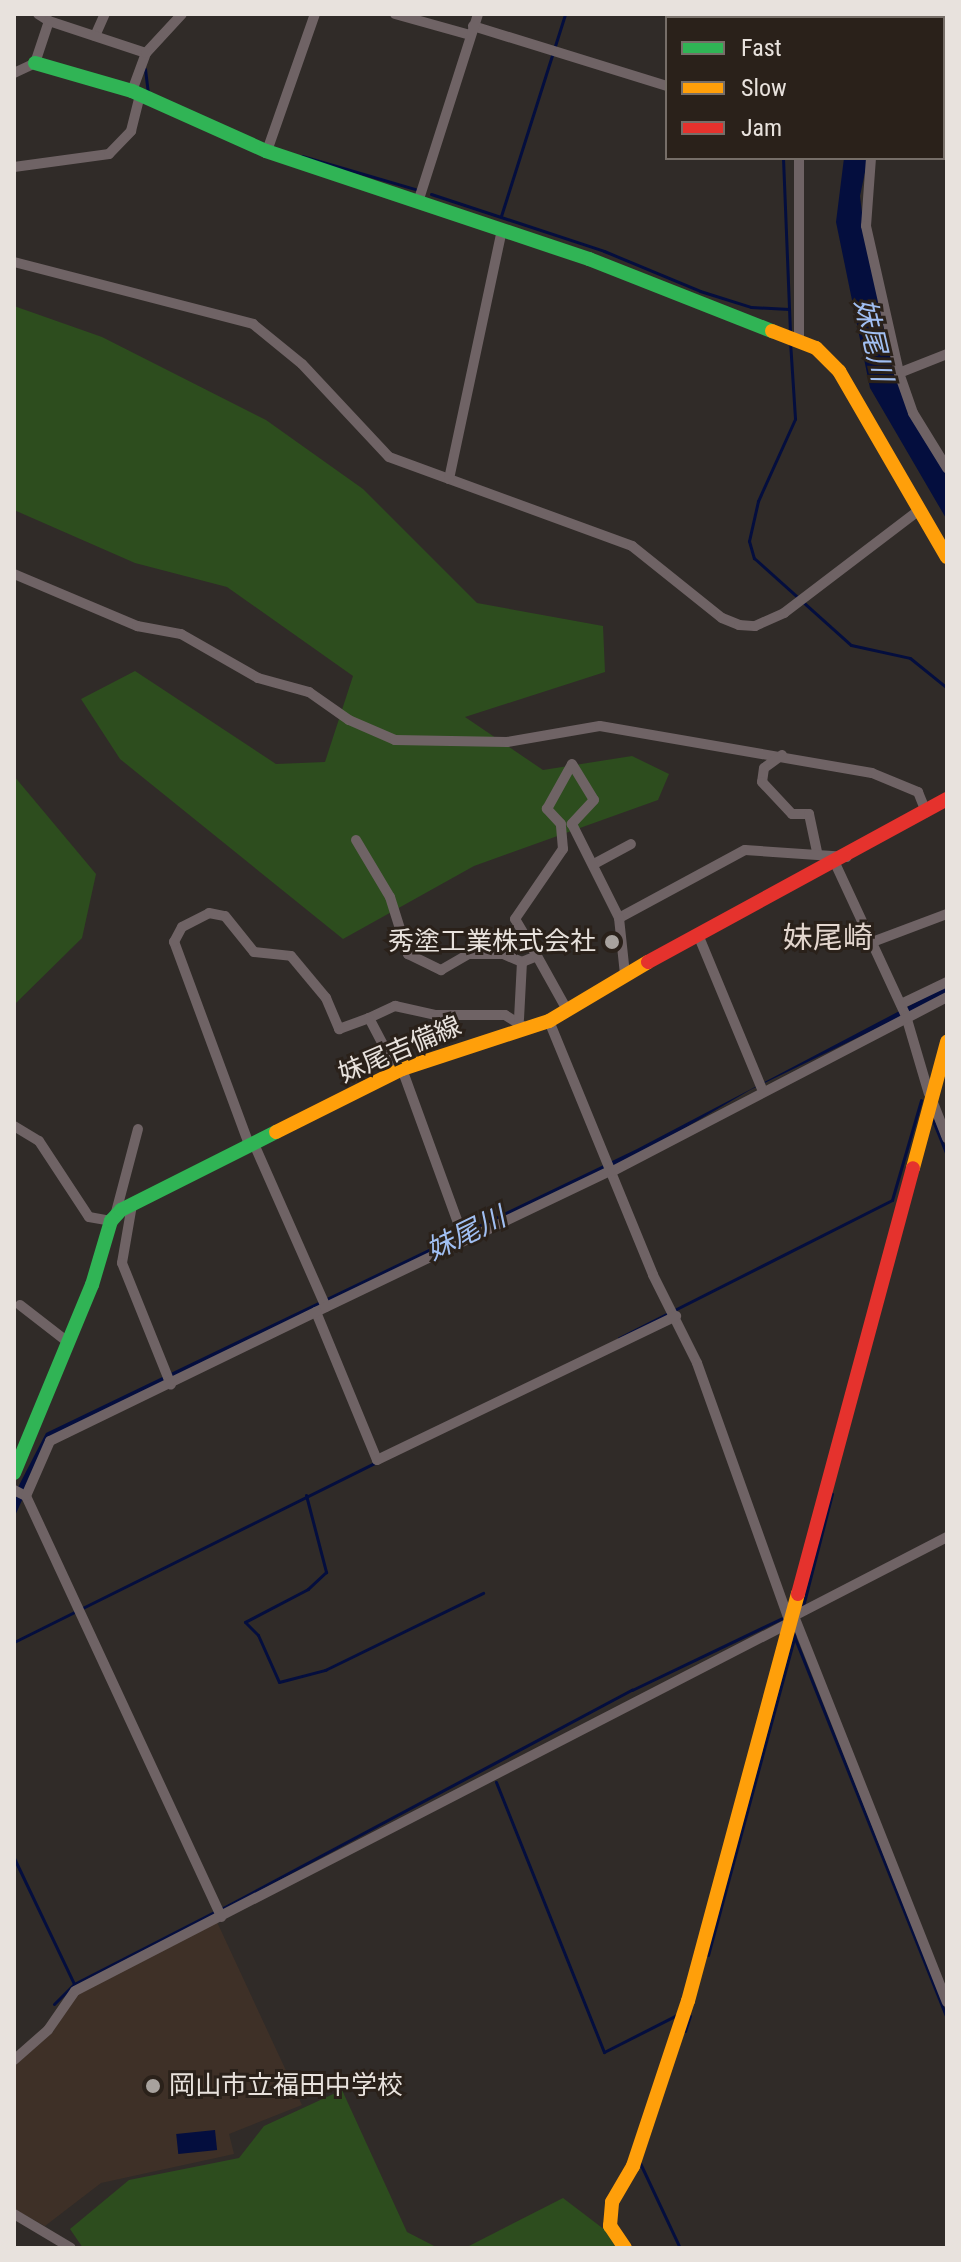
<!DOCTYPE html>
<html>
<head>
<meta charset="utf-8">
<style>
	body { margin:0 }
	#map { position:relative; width:961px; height:2262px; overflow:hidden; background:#302b28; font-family:"Roboto Condensed","Noto Sans JP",sans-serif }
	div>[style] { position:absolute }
	.built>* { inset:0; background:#3e3027 }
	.green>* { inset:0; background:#2d4d1e }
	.water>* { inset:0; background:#040e3e; transform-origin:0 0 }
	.stream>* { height:3px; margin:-1.5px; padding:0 1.5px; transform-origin:1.5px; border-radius:1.5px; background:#040e3e }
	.street>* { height:10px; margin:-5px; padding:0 5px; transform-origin:5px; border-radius:5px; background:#6f6365 }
	.fast>* { height:14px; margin:-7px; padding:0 7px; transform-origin:7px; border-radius:7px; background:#30b455 }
	.slow>* { height:14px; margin:-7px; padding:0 7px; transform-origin:7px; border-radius:7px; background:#ff9f0a }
	.jam>* { height:14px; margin:-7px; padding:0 7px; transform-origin:7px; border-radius:7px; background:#e5322d }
	.dots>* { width:22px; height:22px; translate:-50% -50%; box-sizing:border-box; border:4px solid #2a211a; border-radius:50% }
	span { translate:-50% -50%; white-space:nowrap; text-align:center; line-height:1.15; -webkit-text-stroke:6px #2a211a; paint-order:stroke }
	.poi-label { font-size:26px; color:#e8e2dd }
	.right { translate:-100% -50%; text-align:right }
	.left { translate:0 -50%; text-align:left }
	.street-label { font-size:26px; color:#e8e2dd }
	.water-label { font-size:28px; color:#a1bff2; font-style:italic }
	.quarter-label { font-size:30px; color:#e3d6ce }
	.frame { position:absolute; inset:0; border:16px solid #e8e2dd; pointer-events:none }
	.legend { position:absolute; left:665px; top:16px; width:280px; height:144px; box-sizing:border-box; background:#2a211a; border:2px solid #766e68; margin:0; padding:10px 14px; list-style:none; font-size:24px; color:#e8e2dd }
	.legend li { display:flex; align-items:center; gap:16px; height:40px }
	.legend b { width:40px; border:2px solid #766e68 }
</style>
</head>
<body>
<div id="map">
	<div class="built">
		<i style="clip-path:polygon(217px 1922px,302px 2105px,229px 2134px,234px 2154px,101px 2183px,45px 2226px,14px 2209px,14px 2066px,53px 2032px,74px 1994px)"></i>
	</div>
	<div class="green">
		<i style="clip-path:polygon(14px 306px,102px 337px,266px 420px,363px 489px,477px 603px,603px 626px,605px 672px,465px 717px,543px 770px,632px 756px,669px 774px,658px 800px,474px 866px,343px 939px,120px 759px,81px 699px,135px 671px,276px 764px,325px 762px,353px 676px,227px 587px,135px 563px,14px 510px)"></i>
		<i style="clip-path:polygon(14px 776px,96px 874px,82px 938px,14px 1005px)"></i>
		<i style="clip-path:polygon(342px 2090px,407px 2232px,438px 2248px,83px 2248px,70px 2229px,129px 2180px,239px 2158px,264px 2126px)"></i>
		<i style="clip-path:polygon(563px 2198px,605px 2230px,616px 2248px,465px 2248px)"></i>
	</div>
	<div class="water">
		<i style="clip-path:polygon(844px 158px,868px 158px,860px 196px,865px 239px,913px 419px,947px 473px,947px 520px,870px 388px,836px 222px)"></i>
		<i style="clip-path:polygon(947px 986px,947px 994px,750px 1090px,649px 1149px,49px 1440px,14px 1518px,14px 1495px,46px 1433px,637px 1149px)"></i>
		<i style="left:215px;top:2130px;width:20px;height:39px;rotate:84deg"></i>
	</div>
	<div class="stream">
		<i style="left:756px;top:14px;width:4px;rotate:63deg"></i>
		<i style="left:145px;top:69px;width:23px;rotate:83deg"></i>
		<i style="left:302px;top:156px;width:118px;rotate:16.3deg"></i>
		<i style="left:783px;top:158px;width:176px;rotate:87.7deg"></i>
		<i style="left:431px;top:194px;width:182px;rotate:18.2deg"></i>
		<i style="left:604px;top:251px;width:104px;rotate:22.6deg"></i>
		<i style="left:700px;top:291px;width:53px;rotate:17.4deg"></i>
		<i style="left:751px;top:307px;width:38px;rotate:3deg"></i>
		<i style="left:501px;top:216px;width:212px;rotate:-72.4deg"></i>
		<i style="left:790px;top:341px;width:78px;rotate:86.3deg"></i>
		<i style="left:795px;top:419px;width:90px;rotate:114.3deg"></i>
		<i style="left:758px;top:501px;width:41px;rotate:102.7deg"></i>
		<i style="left:749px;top:541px;width:18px;rotate:74deg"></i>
		<i style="left:754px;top:558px;width:130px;rotate:41.9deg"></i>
		<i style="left:851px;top:645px;width:60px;rotate:12.4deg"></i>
		<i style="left:910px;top:658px;width:48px;rotate:39deg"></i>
		<i style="left:932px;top:1118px;width:40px;rotate:68deg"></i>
		<i style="left:619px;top:1338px;width:306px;rotate:-26.8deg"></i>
		<i style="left:892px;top:1200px;width:104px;rotate:-73.8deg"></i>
		<i style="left:306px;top:1495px;width:80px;rotate:75.4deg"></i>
		<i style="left:326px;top:1572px;width:25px;rotate:137deg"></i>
		<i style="left:308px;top:1589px;width:71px;rotate:152.4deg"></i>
		<i style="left:245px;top:1622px;width:18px;rotate:45deg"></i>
		<i style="left:258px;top:1635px;width:51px;rotate:65.9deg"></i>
		<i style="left:279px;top:1682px;width:48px;rotate:-14.6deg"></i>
		<i style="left:325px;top:1670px;width:176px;rotate:-26deg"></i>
		<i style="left:803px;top:1606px;width:116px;rotate:-75.5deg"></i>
		<i style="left:794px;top:1636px;width:412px;rotate:68.2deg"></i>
		<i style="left:14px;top:1642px;width:405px;rotate:-26.4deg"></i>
		<i style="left:496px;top:1782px;width:291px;rotate:68.2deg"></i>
		<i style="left:604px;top:2052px;width:82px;rotate:-26.9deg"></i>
		<i style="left:14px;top:1858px;width:140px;rotate:64.5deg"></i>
		<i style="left:221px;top:1909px;width:466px;rotate:-28.1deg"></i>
		<i style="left:632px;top:1690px;width:166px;rotate:-25.6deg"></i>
		<i style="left:708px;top:1955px;width:333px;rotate:-74.8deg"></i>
		<i style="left:54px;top:2004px;width:28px;rotate:-45deg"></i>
		<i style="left:74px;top:1984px;width:157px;rotate:-27.2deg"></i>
		<i style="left:685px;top:2031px;width:16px;rotate:-72deg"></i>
		<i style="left:640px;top:2163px;width:94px;rotate:64.8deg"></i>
	</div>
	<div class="street">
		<i style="left:38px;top:14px;width:13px;rotate:32deg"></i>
		<i style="left:395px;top:14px;width:78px;rotate:15.6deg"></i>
		<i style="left:791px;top:14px;width:4px;rotate:63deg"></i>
		<i style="left:473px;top:26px;width:203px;rotate:17.2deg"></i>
		<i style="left:95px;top:36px;width:24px;rotate:-66deg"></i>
		<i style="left:14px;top:73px;width:23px;rotate:-25deg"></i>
		<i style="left:35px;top:63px;width:44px;rotate:-71.6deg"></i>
		<i style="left:49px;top:21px;width:102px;rotate:18.3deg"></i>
		<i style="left:132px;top:91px;width:40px;rotate:-69.8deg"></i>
		<i style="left:146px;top:53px;width:53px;rotate:-47.3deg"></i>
		<i style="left:268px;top:148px;width:142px;rotate:-70.7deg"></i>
		<i style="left:799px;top:158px;width:181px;rotate:90deg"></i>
		<i style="left:871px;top:158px;width:68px;rotate:94.2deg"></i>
		<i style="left:866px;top:226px;width:151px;rotate:77.3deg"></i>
		<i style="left:899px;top:373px;width:42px;rotate:70.7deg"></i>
		<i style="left:913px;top:413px;width:65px;rotate:58.3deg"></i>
		<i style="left:14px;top:167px;width:96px;rotate:-7.8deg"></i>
		<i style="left:109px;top:154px;width:32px;rotate:-46deg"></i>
		<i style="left:131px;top:131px;width:37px;rotate:-76deg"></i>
		<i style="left:419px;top:199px;width:194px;rotate:-72.3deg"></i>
		<i style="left:14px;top:262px;width:247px;rotate:14.5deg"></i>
		<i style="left:253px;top:324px;width:63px;rotate:39.2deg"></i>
		<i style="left:302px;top:364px;width:127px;rotate:46.9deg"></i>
		<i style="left:389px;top:457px;width:259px;rotate:20.1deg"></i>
		<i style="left:632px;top:546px;width:115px;rotate:38.7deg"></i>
		<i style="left:722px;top:618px;width:18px;rotate:22deg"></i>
		<i style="left:739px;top:625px;width:16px;rotate:4deg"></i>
		<i style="left:755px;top:626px;width:32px;rotate:-24deg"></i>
		<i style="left:784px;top:613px;width:168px;rotate:-37.3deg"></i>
		<i style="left:899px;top:373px;width:52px;rotate:-21.6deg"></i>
		<i style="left:449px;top:479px;width:256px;rotate:-78deg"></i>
		<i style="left:14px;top:574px;width:134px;rotate:22.9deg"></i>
		<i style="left:137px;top:626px;width:45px;rotate:10.3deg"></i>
		<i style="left:181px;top:634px;width:89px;rotate:29.7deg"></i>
		<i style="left:258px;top:678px;width:53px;rotate:15.4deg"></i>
		<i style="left:309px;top:692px;width:49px;rotate:35deg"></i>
		<i style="left:349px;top:720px;width:50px;rotate:23.5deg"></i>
		<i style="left:395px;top:740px;width:112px;rotate:1deg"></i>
		<i style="left:507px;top:742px;width:94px;rotate:-9.8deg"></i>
		<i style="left:600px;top:726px;width:276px;rotate:9.8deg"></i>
		<i style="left:872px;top:773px;width:50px;rotate:22.4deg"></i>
		<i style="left:918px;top:792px;width:22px;rotate:68deg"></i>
		<i style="left:782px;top:755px;width:22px;rotate:144deg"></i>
		<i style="left:764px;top:768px;width:14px;rotate:98deg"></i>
		<i style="left:762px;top:782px;width:44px;rotate:46.8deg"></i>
		<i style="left:792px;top:814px;width:17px"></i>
		<i style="left:809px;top:814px;width:38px;rotate:78deg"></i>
		<i style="left:356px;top:840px;width:66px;rotate:59.2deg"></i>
		<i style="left:390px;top:897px;width:60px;rotate:72.5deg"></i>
		<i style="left:408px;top:954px;width:37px;rotate:26deg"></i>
		<i style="left:441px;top:970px;width:32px;rotate:-30deg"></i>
		<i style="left:469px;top:954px;width:34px"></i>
		<i style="left:503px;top:954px;width:21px;rotate:23deg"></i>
		<i style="left:522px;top:962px;width:16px;rotate:-22deg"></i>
		<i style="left:537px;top:956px;width:62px;rotate:60.9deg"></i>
		<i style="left:835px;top:863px;width:169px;rotate:65.1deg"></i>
		<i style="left:906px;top:1016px;width:81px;rotate:73.6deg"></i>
		<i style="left:594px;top:864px;width:42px;rotate:-28.4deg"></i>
		<i style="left:619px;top:918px;width:143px;rotate:-28.4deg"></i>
		<i style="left:745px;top:850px;width:102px;rotate:3.9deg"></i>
		<i style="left:699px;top:937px;width:165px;rotate:67.5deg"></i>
		<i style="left:875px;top:941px;width:77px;rotate:-20.6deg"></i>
		<i style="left:537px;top:956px;width:43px;rotate:-120.7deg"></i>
		<i style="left:515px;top:919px;width:85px;rotate:-55.6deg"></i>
		<i style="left:563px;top:849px;width:25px;rotate:-95deg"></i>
		<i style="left:561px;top:824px;width:21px;rotate:-133deg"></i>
		<i style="left:547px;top:809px;width:51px;rotate:-60.9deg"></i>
		<i style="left:572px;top:764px;width:42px;rotate:58.6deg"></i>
		<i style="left:594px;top:800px;width:33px;rotate:133deg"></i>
		<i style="left:572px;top:824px;width:105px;rotate:63.4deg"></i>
		<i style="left:619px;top:918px;width:56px;rotate:83.9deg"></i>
		<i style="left:901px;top:1004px;width:51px;rotate:-25.6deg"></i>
		<i style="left:369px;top:1018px;width:29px;rotate:-25deg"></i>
		<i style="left:395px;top:1006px;width:42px;rotate:12.4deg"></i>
		<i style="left:436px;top:1015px;width:69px"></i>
		<i style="left:505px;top:1015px;width:26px;rotate:32deg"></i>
		<i style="left:519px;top:1019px;width:57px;rotate:-87deg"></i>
		<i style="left:549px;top:1021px;width:274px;rotate:67.7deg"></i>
		<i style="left:653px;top:1275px;width:98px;rotate:63.4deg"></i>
		<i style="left:697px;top:1363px;width:276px;rotate:70.3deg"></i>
		<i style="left:402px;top:1069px;width:169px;rotate:70deg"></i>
		<i style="left:932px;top:1100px;width:41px;rotate:68.5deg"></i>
		<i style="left:14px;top:1126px;width:29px;rotate:31deg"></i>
		<i style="left:39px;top:1141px;width:91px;rotate:56.7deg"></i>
		<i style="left:89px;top:1217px;width:22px;rotate:10deg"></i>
		<i style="left:254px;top:1144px;width:178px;rotate:66.2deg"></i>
		<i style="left:250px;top:1147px;width:219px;rotate:-110.3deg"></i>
		<i style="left:174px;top:942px;width:17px;rotate:-62deg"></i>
		<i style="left:182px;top:927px;width:30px;rotate:-27deg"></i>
		<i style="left:209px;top:913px;width:16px;rotate:11deg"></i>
		<i style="left:225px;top:916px;width:46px;rotate:51.1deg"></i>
		<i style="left:254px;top:952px;width:37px;rotate:6deg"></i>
		<i style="left:291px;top:956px;width:55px;rotate:50.2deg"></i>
		<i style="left:326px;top:998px;width:34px;rotate:67deg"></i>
		<i style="left:339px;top:1029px;width:32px;rotate:-20deg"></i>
		<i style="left:369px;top:1018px;width:60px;rotate:62.2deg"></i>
		<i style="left:612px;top:1170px;width:328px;rotate:154.4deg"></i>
		<i style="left:316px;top:1312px;width:160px;rotate:67.6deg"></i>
		<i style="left:377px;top:1460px;width:332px;rotate:-25.7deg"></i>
		<i style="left:613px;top:1171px;width:377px;rotate:-27.5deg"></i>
		<i style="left:132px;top:1205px;width:59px;rotate:99.8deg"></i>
		<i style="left:122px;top:1263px;width:131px;rotate:68.1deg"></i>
		<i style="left:115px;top:1216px;width:90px;rotate:-75.2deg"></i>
		<i style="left:20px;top:1305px;width:62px;rotate:37.8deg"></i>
		<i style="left:14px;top:1490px;width:13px;rotate:27deg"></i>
		<i style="left:26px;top:1496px;width:464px;rotate:65.1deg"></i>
		<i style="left:26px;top:1496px;width:60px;rotate:-66.4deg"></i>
		<i style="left:50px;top:1441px;width:296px;rotate:-25.9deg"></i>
		<i style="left:947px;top:1537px;width:172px;rotate:152.7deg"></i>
		<i style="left:794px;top:1616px;width:415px;rotate:68.4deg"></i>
		<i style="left:14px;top:2060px;width:45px;rotate:-41.4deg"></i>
		<i style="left:48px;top:2030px;width:47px;rotate:-55.3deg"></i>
		<i style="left:75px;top:1991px;width:805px;rotate:-27.26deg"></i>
		<i style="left:14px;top:2214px;width:66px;rotate:30.8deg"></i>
	</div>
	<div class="fast">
		<i style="left:35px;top:63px;width:101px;rotate:16.1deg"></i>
		<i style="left:132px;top:91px;width:147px;rotate:24.1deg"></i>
		<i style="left:266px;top:151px;width:341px;rotate:18.5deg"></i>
		<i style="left:589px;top:259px;width:197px;rotate:21.5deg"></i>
		<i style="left:14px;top:1473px;width:204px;rotate:-67.5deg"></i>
		<i style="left:92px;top:1285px;width:67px;rotate:-73.5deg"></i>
		<i style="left:111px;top:1221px;width:15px;rotate:-48deg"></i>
		<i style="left:121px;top:1210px;width:174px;rotate:-26.7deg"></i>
	</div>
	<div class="slow">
		<i style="left:772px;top:331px;width:47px;rotate:21.1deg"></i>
		<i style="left:816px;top:348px;width:33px;rotate:45deg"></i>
		<i style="left:839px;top:371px;width:215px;rotate:59.9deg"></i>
		<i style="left:276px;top:1132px;width:141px;rotate:-26.6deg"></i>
		<i style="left:402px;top:1069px;width:155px;rotate:-18.1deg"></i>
		<i style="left:549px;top:1021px;width:115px;rotate:-30.8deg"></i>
		<i style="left:913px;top:1168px;width:131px;rotate:-74.9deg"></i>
		<i style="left:625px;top:2248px;width:27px;rotate:-124deg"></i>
		<i style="left:610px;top:2226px;width:24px;rotate:-85deg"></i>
		<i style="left:612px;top:2202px;width:42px;rotate:-59.7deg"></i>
		<i style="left:633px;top:2166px;width:174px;rotate:-71.6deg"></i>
		<i style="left:688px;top:2001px;width:422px;rotate:-74.9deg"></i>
	</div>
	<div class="jam">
		<i style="left:648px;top:962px;width:341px;rotate:-28.6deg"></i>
		<i style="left:798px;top:1594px;width:441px;rotate:-74.9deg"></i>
	</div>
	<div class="dots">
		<i style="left:612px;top:942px;background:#a8a29e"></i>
		<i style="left:153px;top:2086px;background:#a8a29e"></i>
	</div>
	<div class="poi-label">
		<span class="right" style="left:596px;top:942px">秀塗工業株式会社</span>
		<span class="left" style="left:169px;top:2086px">岡山市立福田中学校</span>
	</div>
	<div class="street-label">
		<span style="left:400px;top:1050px;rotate:-23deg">妹尾吉備線</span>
	</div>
	<div class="water-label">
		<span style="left:873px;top:340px;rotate:77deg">妹尾川</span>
		<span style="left:466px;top:1234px;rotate:-26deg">妹尾川</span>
	</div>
	<div class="quarter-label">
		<span style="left:828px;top:938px">妹尾崎</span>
	</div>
	<div class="frame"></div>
	<ul class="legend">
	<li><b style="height:10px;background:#30b455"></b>Fast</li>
	<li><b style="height:10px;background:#ff9f0a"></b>Slow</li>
	<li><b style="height:10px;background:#e5322d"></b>Jam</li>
	</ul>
</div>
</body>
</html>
